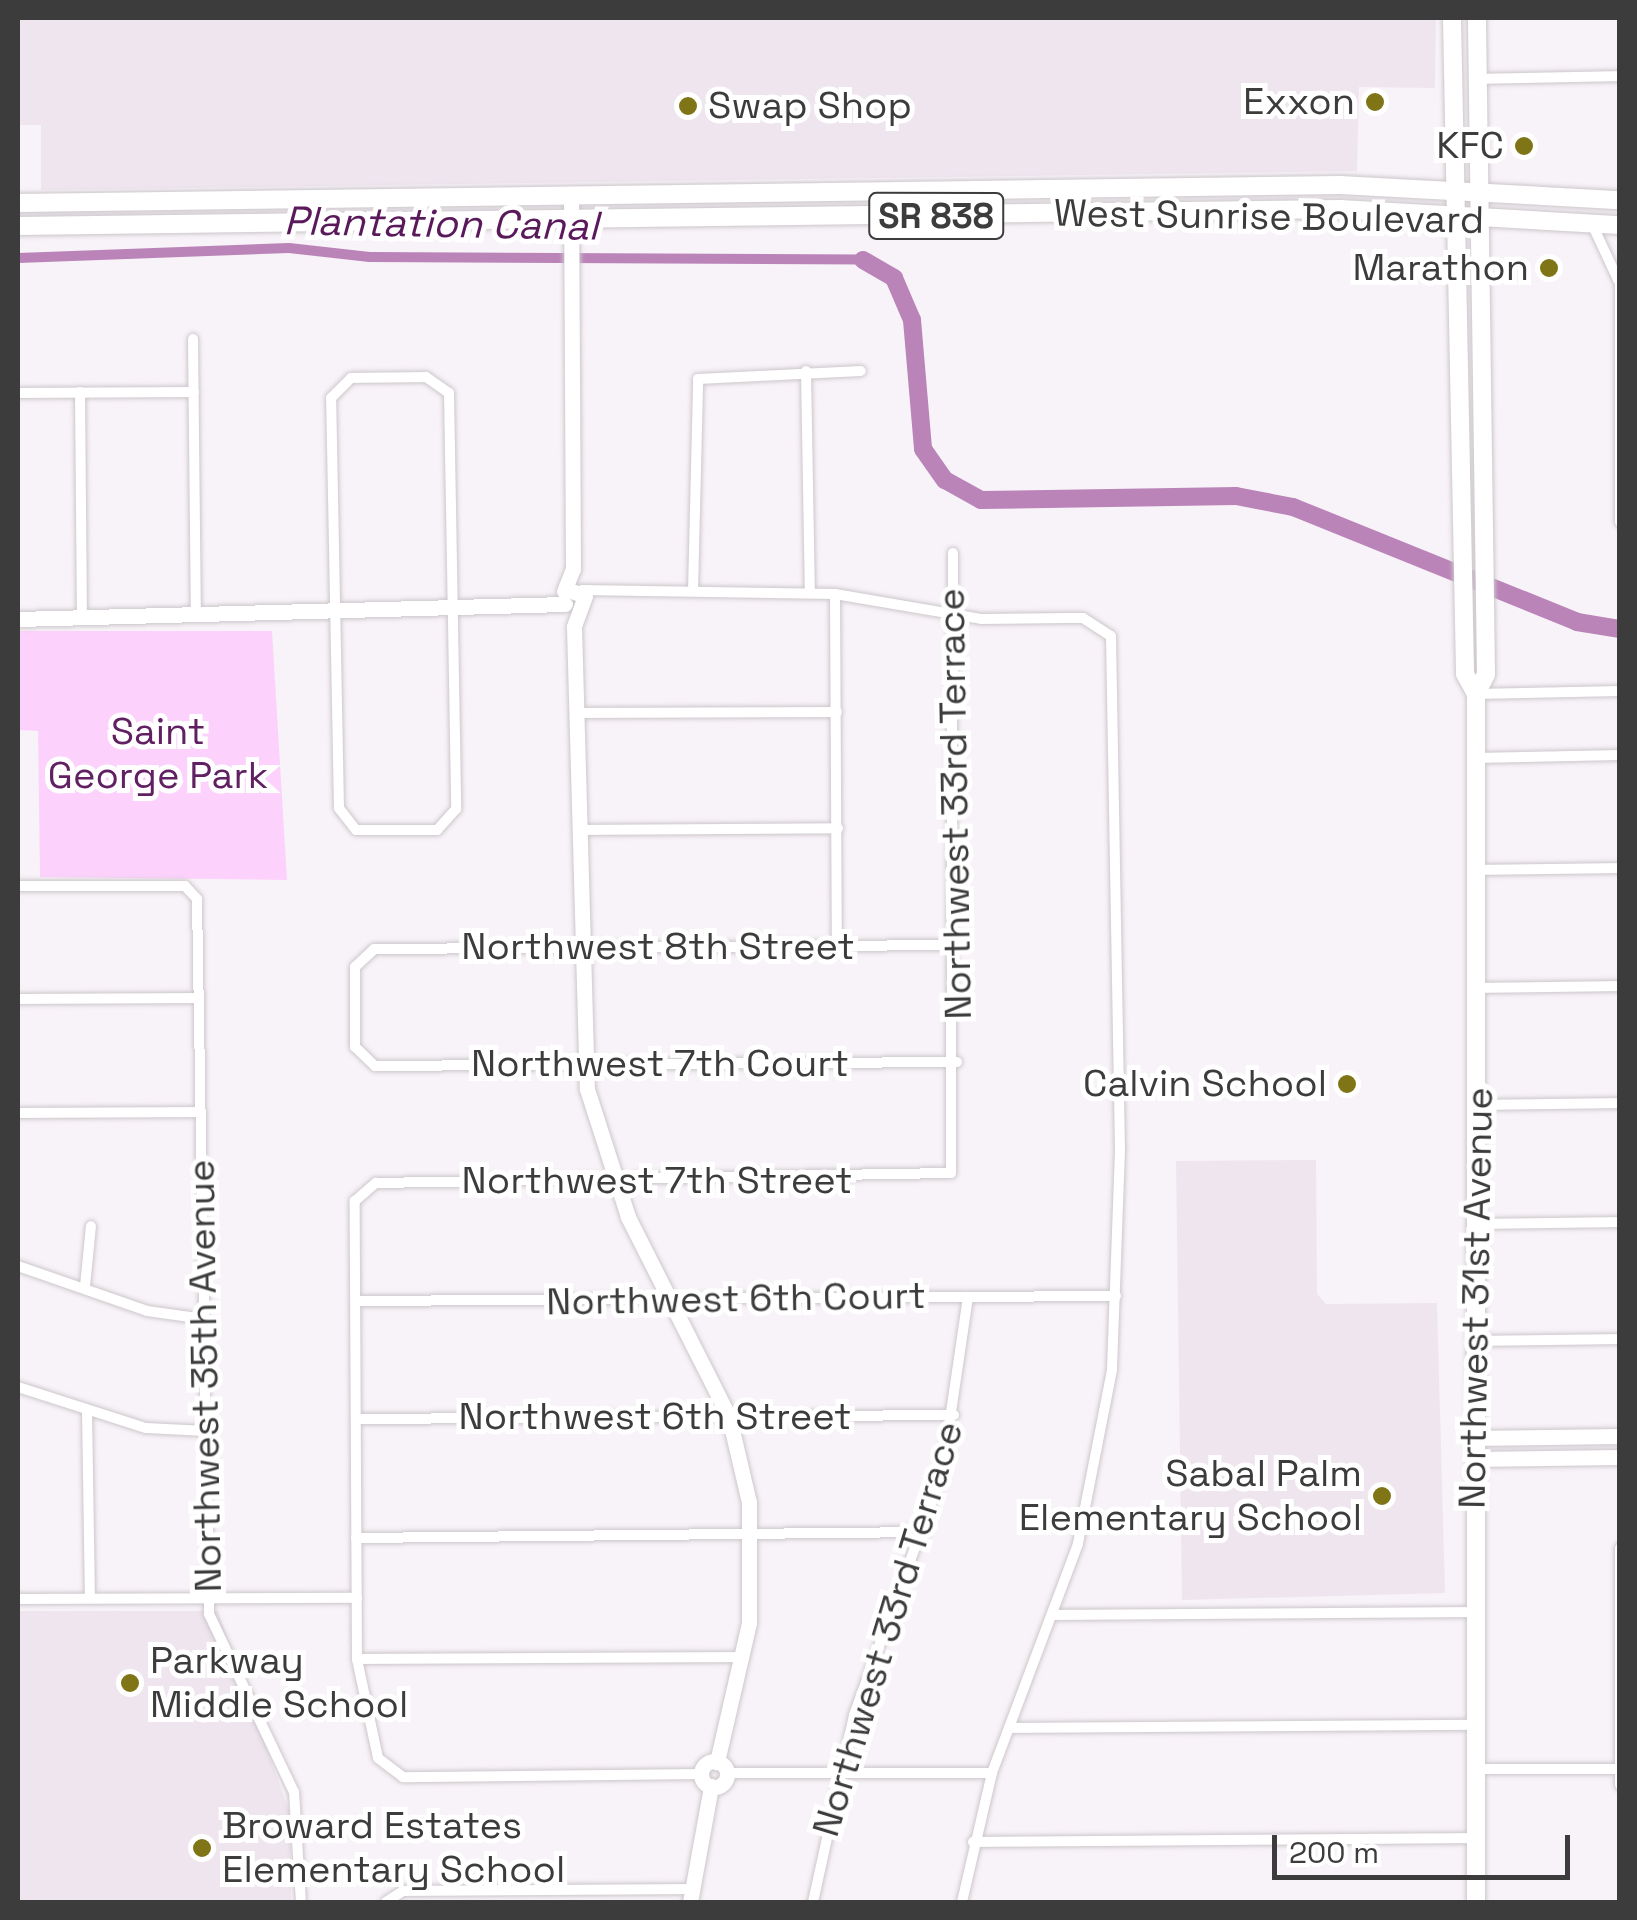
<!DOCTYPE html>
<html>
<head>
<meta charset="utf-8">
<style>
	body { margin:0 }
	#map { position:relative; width:1637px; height:1920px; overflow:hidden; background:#f8f3f8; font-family:"Space Grotesk",sans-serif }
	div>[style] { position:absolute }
	.built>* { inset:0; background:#efe5ef }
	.green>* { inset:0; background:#fcd2fc }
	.canal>* { height:10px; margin:-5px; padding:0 5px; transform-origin:5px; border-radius:5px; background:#ba84b9 }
	.river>* { height:18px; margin:-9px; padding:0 9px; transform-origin:9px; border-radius:9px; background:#ba84b9 }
	.roads { filter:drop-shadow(0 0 2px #ccc7cb) drop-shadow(0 0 2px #ccc7cb) }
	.street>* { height:10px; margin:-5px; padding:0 5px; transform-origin:5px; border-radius:5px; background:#fff }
	.secondary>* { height:15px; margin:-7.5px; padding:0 7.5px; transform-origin:7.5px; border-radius:7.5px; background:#fff }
	.secondary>.ring { margin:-7.5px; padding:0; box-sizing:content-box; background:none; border:15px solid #fff; border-radius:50% }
	.primary>* { height:18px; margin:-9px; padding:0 9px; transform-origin:9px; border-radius:9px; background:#fff }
	.dots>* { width:28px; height:28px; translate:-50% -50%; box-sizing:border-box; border:5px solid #fff; border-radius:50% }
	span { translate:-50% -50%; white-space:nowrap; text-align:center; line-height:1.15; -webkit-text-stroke:10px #fff; paint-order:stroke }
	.shield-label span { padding:2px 8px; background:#fff; border:2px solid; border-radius:8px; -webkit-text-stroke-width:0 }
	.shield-label { font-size:35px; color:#3d3c3d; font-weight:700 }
	.poi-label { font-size:38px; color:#3d3c3d }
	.right { translate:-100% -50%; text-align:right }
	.left { translate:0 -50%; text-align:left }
	.street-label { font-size:38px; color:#3d3c3d }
	.park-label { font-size:38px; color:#602061 }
	.water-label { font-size:40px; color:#59195b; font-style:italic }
	.frame { position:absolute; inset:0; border:20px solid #3d3c3d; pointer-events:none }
	.scale { position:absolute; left:1272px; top:1835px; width:298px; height:45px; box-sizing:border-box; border:5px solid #3d3c3d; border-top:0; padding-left:12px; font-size:30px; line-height:35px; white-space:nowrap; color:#3d3c3d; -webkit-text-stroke:8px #fff; paint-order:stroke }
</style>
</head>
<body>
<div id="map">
	<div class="built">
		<i style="clip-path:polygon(18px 18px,1436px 18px,1435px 88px,1359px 87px,1357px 171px,41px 190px,41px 125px,18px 125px)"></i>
		<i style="clip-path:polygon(1316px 1160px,1317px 1294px,1326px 1304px,1437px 1303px,1445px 1593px,1182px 1600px,1176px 1161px)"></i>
		<i style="clip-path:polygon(18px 1611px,218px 1611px,290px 1814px,291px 1902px,18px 1902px)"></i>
	</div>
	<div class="green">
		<i style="clip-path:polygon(18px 631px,272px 631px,287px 880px,40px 877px,38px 731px,18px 730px)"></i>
	</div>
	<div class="canal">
		<i style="left:18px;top:258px;width:271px;rotate:-2.1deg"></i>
		<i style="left:289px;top:248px;width:81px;rotate:6.4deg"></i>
		<i style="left:369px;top:257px;width:494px;rotate:0.3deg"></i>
	</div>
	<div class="river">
		<i style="left:863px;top:260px;width:36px;rotate:30deg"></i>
		<i style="left:894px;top:278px;width:46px;rotate:66.8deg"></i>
		<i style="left:912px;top:320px;width:129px;rotate:85.1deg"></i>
		<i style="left:923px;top:449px;width:38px;rotate:55deg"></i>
		<i style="left:945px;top:480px;width:41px;rotate:29.1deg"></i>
		<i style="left:981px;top:500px;width:255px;rotate:-0.9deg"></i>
		<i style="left:1236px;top:496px;width:58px;rotate:10.9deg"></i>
		<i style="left:1293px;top:507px;width:306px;rotate:22deg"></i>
		<i style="left:1577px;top:622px;width:44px;rotate:9.2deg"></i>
	</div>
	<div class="roads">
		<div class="street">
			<i style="left:1478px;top:79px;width:142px;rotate:-1.2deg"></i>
			<i style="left:1592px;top:224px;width:64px;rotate:65deg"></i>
			<i style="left:1620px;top:280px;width:242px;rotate:90deg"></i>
			<i style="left:193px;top:339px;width:277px;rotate:89.4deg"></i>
			<i style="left:806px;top:371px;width:221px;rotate:89deg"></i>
			<i style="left:426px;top:377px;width:28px;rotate:35deg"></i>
			<i style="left:449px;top:393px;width:416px;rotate:89deg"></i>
			<i style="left:456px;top:809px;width:28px;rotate:132deg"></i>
			<i style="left:437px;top:830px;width:81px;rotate:180deg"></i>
			<i style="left:356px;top:830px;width:28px;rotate:-128deg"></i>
			<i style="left:339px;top:808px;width:410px;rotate:-91.1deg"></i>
			<i style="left:331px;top:398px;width:28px;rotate:-45deg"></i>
			<i style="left:351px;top:378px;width:75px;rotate:-0.8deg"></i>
			<i style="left:80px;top:392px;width:226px;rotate:89.5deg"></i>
			<i style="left:18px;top:393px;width:176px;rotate:-0.3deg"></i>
			<i style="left:582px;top:590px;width:253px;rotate:0.9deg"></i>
			<i style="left:835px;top:594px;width:148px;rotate:9.7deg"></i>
			<i style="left:981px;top:619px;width:102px;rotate:-0.6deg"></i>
			<i style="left:1083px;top:618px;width:33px;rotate:33deg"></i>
			<i style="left:1111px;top:636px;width:514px;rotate:89deg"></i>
			<i style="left:1120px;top:1150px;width:220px;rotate:92.1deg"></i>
			<i style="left:1112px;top:1370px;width:177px;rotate:101.1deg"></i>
			<i style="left:1078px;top:1544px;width:245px;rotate:110.6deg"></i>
			<i style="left:992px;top:1773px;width:132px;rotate:103.1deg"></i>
			<i style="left:693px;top:591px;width:212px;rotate:-88.6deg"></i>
			<i style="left:698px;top:379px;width:163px;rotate:-2.8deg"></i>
			<i style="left:835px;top:594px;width:351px;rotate:89.7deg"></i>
			<i style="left:1476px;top:694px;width:144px;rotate:-1.2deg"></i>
			<i style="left:576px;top:713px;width:261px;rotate:-0.2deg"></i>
			<i style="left:1476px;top:758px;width:144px;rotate:-1.2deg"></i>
			<i style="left:579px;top:830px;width:259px;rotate:-0.4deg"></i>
			<i style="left:1477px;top:870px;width:143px;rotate:-0.8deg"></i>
			<i style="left:18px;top:886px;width:167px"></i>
			<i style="left:185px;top:886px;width:18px;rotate:47deg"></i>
			<i style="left:197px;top:899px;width:715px;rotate:89.04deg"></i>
			<i style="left:209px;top:1614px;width:197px;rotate:64.5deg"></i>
			<i style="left:294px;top:1792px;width:110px;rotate:86.4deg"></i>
			<i style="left:1478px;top:988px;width:142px;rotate:-0.8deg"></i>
			<i style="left:18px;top:999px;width:181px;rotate:-0.3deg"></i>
			<i style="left:957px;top:1062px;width:582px;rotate:179.61deg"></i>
			<i style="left:375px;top:1066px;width:28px;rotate:-136deg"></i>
			<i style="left:355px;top:1047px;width:80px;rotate:-90deg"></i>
			<i style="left:355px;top:967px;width:26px;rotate:-43deg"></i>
			<i style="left:374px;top:949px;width:584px;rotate:-0.39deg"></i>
			<i style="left:1479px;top:1105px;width:141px;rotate:-0.8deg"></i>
			<i style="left:18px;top:1113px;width:183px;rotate:-0.3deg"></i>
			<i style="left:1480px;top:1224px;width:140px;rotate:-0.8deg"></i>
			<i style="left:18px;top:1266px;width:137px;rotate:19.2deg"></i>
			<i style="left:147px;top:1311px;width:58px;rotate:8deg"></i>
			<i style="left:85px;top:1286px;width:60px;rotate:-84.3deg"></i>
			<i style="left:356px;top:1301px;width:760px;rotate:-0.38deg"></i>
			<i style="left:1477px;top:1341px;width:143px;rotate:-0.8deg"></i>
			<i style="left:18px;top:1387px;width:134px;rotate:17.8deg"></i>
			<i style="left:146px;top:1428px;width:60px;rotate:2.9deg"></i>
			<i style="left:87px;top:1411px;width:187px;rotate:89.1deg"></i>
			<i style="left:356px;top:1419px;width:598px;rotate:-0.38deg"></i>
			<i style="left:356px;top:1538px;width:569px;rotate:-0.6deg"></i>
			<i style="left:1620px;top:1548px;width:237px;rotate:90deg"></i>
			<i style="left:18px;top:1599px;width:339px;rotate:-0.2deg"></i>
			<i style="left:1055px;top:1615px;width:419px;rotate:-0.4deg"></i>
			<i style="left:357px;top:1659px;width:385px;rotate:-0.3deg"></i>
			<i style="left:1009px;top:1728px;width:466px;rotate:-0.4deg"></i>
			<i style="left:1476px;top:1769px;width:144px"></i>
			<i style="left:727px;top:1773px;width:265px"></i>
			<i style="left:702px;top:1774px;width:299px;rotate:179.4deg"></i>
			<i style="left:403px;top:1777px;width:31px;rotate:-143deg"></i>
			<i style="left:378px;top:1758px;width:101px;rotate:-102deg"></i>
			<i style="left:357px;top:1659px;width:458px;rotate:-90.3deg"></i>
			<i style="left:355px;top:1201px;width:28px;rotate:-41deg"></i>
			<i style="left:376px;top:1183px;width:575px;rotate:-1deg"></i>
			<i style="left:951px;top:1173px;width:620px;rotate:-89.82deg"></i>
			<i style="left:973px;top:1842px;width:502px;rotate:-0.46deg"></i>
			<i style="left:386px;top:1902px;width:20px;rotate:-33deg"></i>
			<i style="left:403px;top:1891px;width:288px;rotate:-0.4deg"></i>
			<i style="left:813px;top:1902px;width:191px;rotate:-77.6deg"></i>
			<i style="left:854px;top:1715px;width:258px;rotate:-70deg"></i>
			<i style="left:942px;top:1473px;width:178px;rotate:-81.6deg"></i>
		</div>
		<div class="secondary">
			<i style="left:566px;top:589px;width:20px;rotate:20deg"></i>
			<i style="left:585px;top:596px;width:33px;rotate:110deg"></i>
			<i style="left:574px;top:627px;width:462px;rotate:88.4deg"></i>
			<i style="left:587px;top:1089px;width:134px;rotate:72.2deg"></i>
			<i style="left:628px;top:1217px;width:224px;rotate:63.2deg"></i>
			<i style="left:729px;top:1417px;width:87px;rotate:76.8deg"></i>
			<i style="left:749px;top:1502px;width:121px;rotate:90deg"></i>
			<i style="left:749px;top:1623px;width:143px;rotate:103deg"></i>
			<i style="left:564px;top:591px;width:24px;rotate:-68deg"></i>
			<i style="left:573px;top:569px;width:372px;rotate:-90.3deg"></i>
			<i style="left:18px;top:619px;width:547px;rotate:-1.57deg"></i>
			<i style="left:1473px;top:1438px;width:147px;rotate:-0.8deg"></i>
			<i style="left:1473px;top:1459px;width:147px;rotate:-0.8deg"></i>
			<i class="ring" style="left:701px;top:1761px;width:11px;height:11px"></i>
			<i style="left:690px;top:1902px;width:118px;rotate:-79.7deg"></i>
		</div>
		<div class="primary">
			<i style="left:1452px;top:18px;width:656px;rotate:88.86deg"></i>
			<i style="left:1465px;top:674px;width:23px;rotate:61deg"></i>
			<i style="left:18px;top:203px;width:1322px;rotate:-0.78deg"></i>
			<i style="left:1340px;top:185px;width:280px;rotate:3.1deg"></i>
			<i style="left:18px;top:226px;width:1322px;rotate:-0.74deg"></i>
			<i style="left:1340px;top:209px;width:280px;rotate:3.3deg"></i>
			<i style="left:1476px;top:1902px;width:1208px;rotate:-90deg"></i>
			<i style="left:1476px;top:694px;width:22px;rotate:-63deg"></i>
			<i style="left:1486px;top:674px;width:656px;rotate:-90.79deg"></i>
		</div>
	</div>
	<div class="dots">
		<i style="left:1375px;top:102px;background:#7f7416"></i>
		<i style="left:688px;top:106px;background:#7f7416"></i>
		<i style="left:1524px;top:146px;background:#7f7416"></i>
		<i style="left:1549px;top:268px;background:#7f7416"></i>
		<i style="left:1347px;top:1084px;background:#7f7416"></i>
		<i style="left:1382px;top:1496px;background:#7f7416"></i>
		<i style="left:130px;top:1683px;background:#7f7416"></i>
		<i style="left:202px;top:1848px;background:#7f7416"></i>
	</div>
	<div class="shield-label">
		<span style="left:936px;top:216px">SR 838</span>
	</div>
	<div class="poi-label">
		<span class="right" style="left:1355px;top:102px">Exxon</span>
		<span class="left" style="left:708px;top:106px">Swap Shop</span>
		<span class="right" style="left:1504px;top:146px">KFC</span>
		<span class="right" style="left:1529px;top:268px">Marathon</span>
		<span class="right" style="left:1327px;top:1084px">Calvin School</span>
		<span class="right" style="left:1362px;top:1496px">Sabal Palm<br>Elementary School</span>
		<span class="left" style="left:150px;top:1683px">Parkway<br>Middle School</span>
		<span class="left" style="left:222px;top:1848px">Broward Estates<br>Elementary School</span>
	</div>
	<div class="street-label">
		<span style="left:1269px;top:217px;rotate:1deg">West Sunrise Boulevard</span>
		<span style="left:955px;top:804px;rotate:-91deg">Northwest 33rd Terrace</span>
		<span style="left:658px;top:947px">Northwest 8th Street</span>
		<span style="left:660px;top:1064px">Northwest 7th Court</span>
		<span style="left:657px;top:1181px">Northwest 7th Street</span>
		<span style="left:1476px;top:1298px;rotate:-89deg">Northwest 31st Avenue</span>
		<span style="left:736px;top:1299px;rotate:-1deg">Northwest 6th Court</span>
		<span style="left:205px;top:1376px;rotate:-91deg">Northwest 35th Avenue</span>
		<span style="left:655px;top:1417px">Northwest 6th Street</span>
		<span style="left:888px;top:1629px;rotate:-73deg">Northwest 33rd Terrace</span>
	</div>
	<div class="park-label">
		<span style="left:158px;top:754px">Saint<br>George Park</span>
	</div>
	<div class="water-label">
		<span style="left:441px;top:224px;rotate:1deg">Plantation Canal</span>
	</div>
	<div class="frame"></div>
	<div class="scale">200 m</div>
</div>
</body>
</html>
